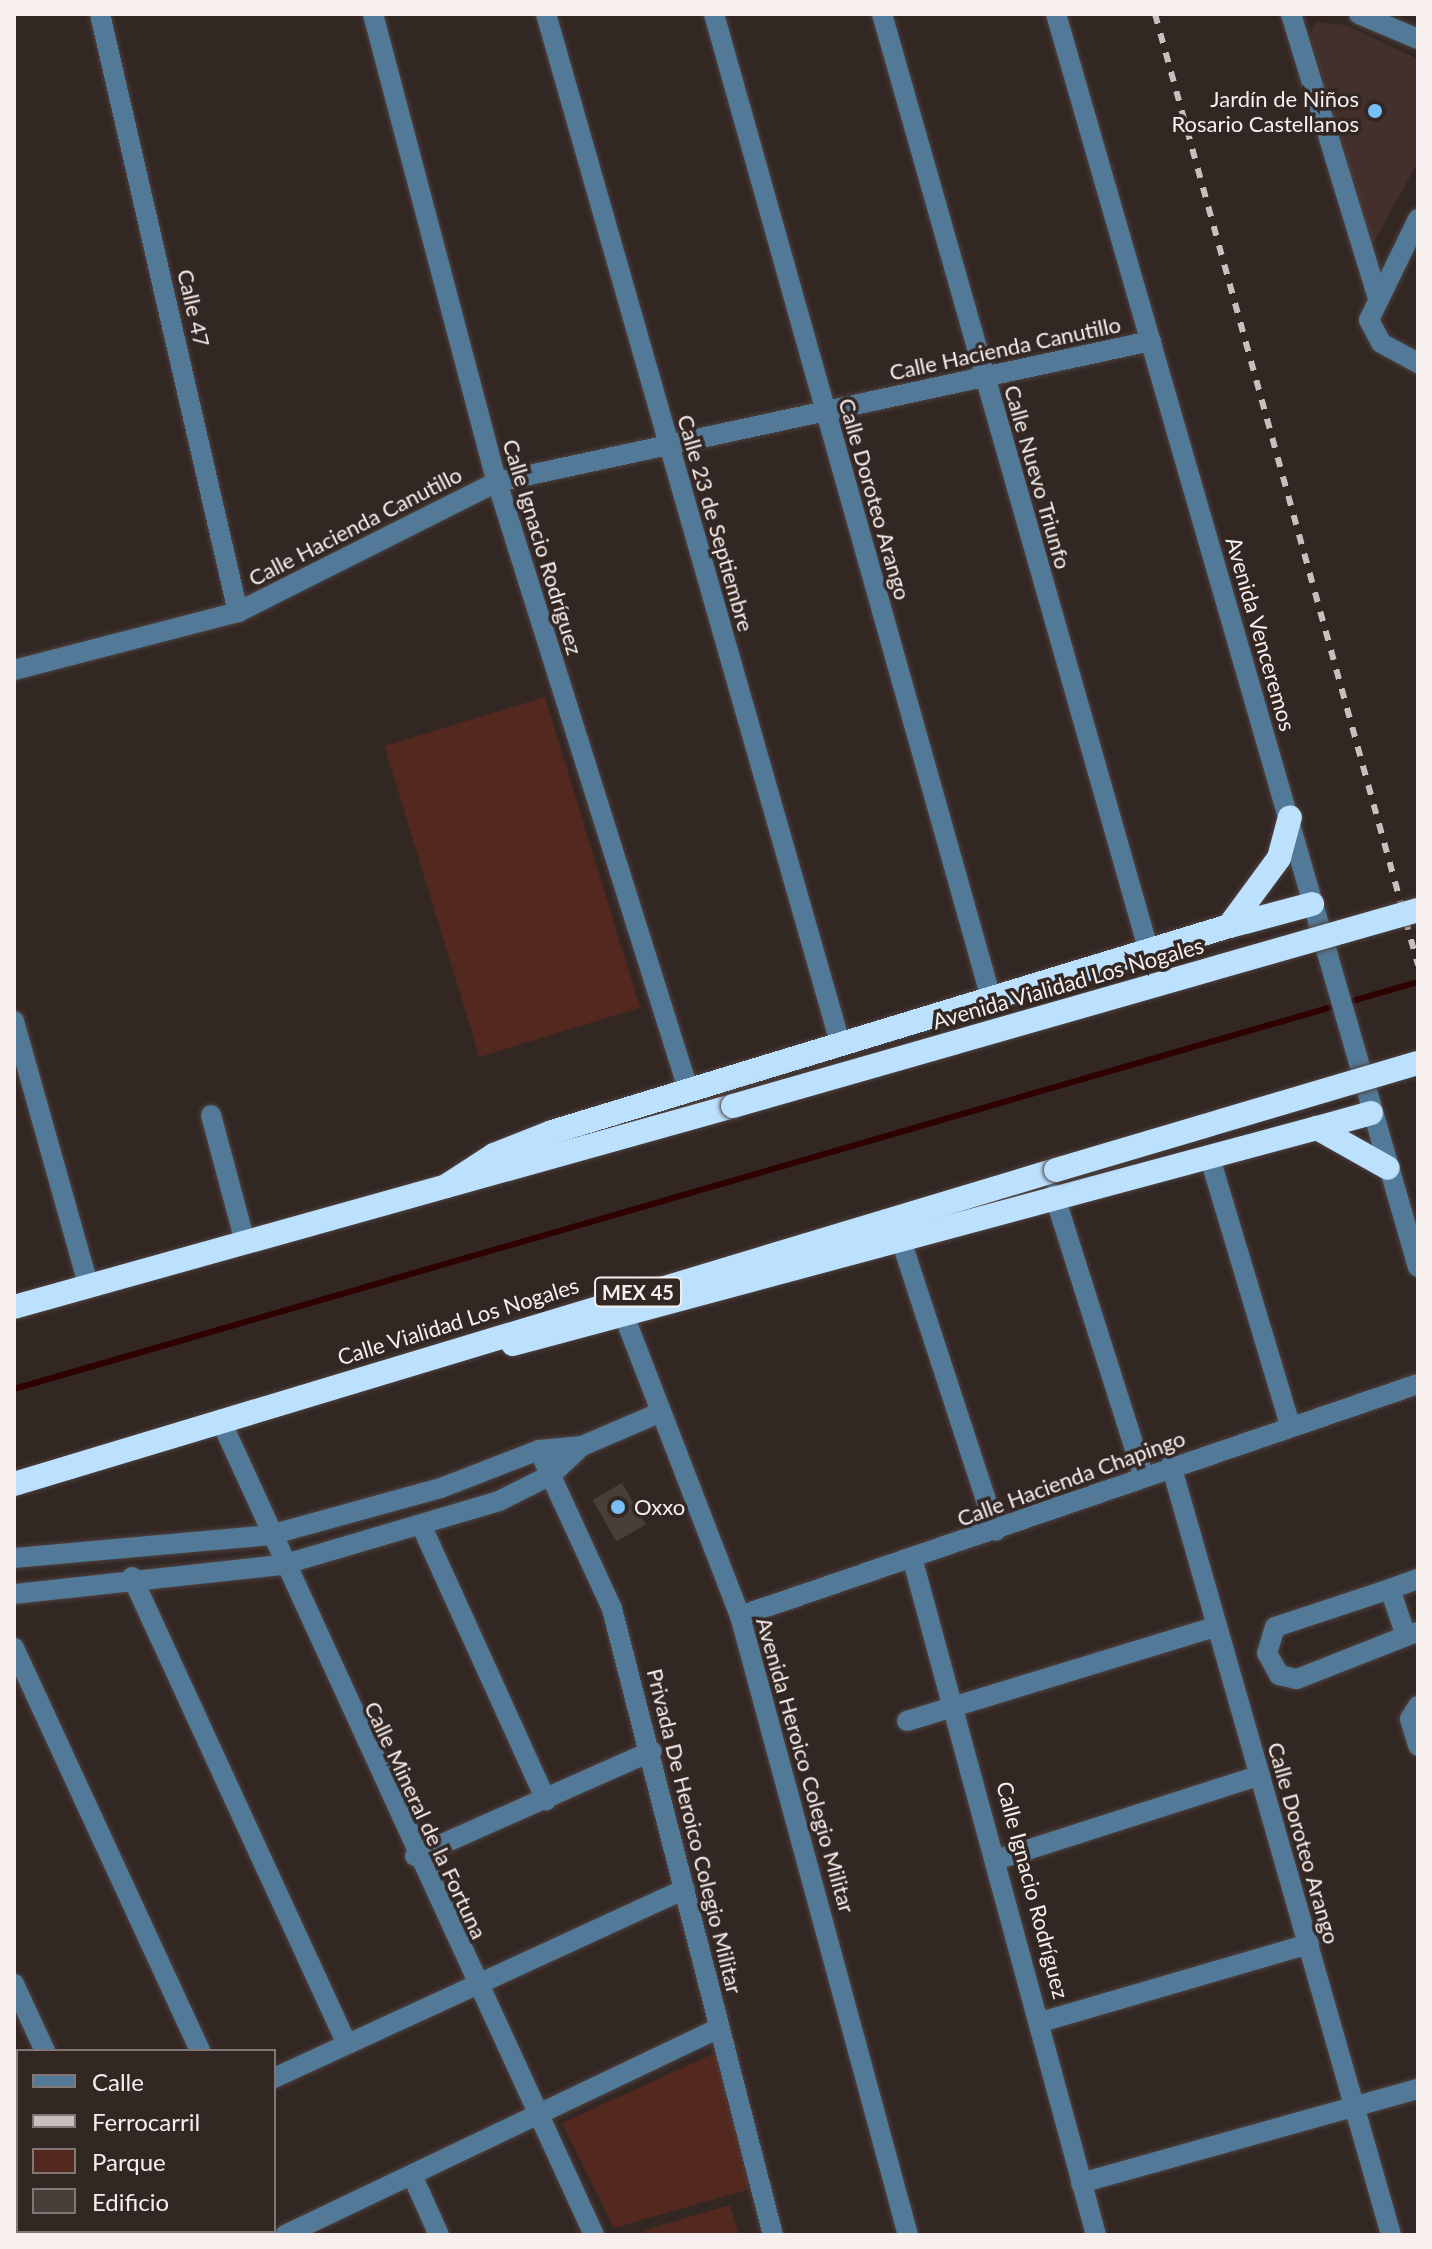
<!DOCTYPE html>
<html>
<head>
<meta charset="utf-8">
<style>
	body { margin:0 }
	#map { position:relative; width:1432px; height:2249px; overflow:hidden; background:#332724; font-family:Lato,sans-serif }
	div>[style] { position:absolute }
	.built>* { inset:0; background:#43302c }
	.green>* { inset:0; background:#52281f; transform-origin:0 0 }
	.stream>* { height:6px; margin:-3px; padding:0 3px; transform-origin:3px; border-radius:3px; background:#2e0000 }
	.building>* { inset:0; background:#4a3e3b; transform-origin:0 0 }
	.roads { filter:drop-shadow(0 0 2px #4e4340) drop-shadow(0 0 2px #4e4340) }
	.minor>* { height:20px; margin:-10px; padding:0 10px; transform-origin:10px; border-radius:10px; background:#527997 }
	.highway>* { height:24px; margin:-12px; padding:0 12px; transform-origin:12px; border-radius:12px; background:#bce1ff }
	.rail>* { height:6px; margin-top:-3px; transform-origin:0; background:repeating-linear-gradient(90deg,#c9c0bd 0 10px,transparent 0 20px) }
	.bridges { filter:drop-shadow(0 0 2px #4e4340) drop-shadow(0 0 2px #4e4340) }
	.highway-bridge>* { height:24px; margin:-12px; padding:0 12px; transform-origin:12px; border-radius:12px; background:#bce1ff }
	.dots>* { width:22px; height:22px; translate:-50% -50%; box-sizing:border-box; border:4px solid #332724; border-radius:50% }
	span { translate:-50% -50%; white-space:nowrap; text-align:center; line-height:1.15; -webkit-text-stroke:7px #332724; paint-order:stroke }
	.shield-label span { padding:2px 6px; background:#332724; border:2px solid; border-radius:6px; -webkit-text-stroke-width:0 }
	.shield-label { font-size:20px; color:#f7efed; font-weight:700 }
	.poi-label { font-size:22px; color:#f7efed }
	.right { translate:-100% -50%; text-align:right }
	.left { translate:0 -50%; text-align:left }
	.street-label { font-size:22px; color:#f7efed }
	.frame { position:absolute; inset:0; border:16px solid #f7efed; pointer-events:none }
	.legend { position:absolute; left:16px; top:2049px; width:260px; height:184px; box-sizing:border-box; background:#332724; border:2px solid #817774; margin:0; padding:10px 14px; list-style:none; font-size:24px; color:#f7efed }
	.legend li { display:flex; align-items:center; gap:16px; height:40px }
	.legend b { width:40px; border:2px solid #817774 }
</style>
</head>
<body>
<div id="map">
	<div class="built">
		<i style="clip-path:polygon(1315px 22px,1346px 25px,1418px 59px,1418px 162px,1371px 247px,1310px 36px)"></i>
	</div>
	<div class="green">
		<i style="left:545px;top:697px;width:325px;height:168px;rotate:73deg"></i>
		<i style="clip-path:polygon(719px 2051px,753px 2188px,614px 2228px,562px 2123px)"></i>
		<i style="clip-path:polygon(730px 2205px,739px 2235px,646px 2235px,644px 2230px)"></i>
	</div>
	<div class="stream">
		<i style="left:14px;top:1389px;width:1462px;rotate:-16.17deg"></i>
	</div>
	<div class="building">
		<i style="left:622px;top:1483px;width:48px;height:34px;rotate:60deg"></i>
	</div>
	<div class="roads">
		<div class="minor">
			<i style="left:100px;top:14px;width:614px;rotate:77.01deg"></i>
			<i style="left:373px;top:14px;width:484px;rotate:75.2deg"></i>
			<i style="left:497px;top:482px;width:636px;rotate:72.53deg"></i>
			<i style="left:546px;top:14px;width:1073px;rotate:74.05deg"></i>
			<i style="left:714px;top:14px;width:1022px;rotate:74.28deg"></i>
			<i style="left:882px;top:14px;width:975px;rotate:74.11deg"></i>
			<i style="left:1056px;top:14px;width:1304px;rotate:73.89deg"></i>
			<i style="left:1291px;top:14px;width:294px;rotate:73deg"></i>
			<i style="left:1359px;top:14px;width:64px;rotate:23deg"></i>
			<i style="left:1418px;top:219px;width:112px;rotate:115.9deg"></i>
			<i style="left:1369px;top:320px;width:26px;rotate:62deg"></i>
			<i style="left:1381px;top:343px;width:42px;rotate:28.4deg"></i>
			<i style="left:14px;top:670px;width:231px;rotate:-14.5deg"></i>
			<i style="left:238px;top:612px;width:290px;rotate:-26.7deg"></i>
			<i style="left:497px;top:482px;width:669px;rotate:-12.17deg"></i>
			<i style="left:14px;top:1021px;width:276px;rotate:74.3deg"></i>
			<i style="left:211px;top:1115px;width:131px;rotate:75deg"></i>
			<i style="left:1209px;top:1155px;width:282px;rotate:73.3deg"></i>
			<i style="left:1054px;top:1194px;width:295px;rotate:72.4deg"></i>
			<i style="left:900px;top:1237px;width:309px;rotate:71.9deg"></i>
			<i style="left:625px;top:1318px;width:319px;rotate:68.9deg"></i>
			<i style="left:740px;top:1616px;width:641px;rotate:74.82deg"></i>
			<i style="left:221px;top:1421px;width:895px;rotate:65.38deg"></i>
			<i style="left:539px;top:1450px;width:175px;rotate:65.3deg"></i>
			<i style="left:612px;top:1609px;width:646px;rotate:75.58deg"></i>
			<i style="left:1171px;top:1465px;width:801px;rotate:74.05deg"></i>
			<i style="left:423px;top:1529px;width:298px;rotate:65.6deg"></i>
			<i style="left:14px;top:1558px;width:257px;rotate:-5.1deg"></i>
			<i style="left:270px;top:1535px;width:177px;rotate:-15.4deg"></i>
			<i style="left:441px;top:1488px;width:105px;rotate:-21.2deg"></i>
			<i style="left:539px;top:1450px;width:43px;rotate:-5.3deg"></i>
			<i style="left:582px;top:1446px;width:84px;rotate:-23.2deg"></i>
			<i style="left:913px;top:1561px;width:698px;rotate:74.81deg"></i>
			<i style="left:132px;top:1577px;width:512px;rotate:65.29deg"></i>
			<i style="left:1390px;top:1589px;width:121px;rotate:161.7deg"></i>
			<i style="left:1275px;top:1627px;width:27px;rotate:107deg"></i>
			<i style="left:1267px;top:1653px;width:25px;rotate:61deg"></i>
			<i style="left:1279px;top:1675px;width:18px;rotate:13deg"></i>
			<i style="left:1297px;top:1679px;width:117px;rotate:-21.5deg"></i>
			<i style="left:14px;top:1594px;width:270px;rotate:-6.2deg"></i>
			<i style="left:282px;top:1565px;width:226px;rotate:-16.4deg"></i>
			<i style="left:499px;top:1501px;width:58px;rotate:-26.6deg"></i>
			<i style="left:551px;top:1475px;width:42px;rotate:-43.1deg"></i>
			<i style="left:740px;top:1616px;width:717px;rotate:-18.89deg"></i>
			<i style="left:1418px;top:1632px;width:13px;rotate:162deg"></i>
			<i style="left:1406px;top:1636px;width:50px;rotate:-108.8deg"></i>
			<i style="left:1390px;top:1589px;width:30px;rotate:-20deg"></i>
			<i style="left:14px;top:1648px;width:444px;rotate:65.2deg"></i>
			<i style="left:1418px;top:1706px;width:15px;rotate:122deg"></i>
			<i style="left:1410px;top:1719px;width:28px;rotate:73deg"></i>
			<i style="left:907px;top:1721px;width:324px;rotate:-17deg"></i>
			<i style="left:415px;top:1856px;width:259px;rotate:-23.9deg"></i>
			<i style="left:999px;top:1859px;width:274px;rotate:-17.8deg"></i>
			<i style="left:14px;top:1984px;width:74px;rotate:65.2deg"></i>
			<i style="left:1044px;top:2021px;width:276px;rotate:-16.2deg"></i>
			<i style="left:274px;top:2078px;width:452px;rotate:-24.7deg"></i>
			<i style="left:412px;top:2175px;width:66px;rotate:65.8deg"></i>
			<i style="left:1081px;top:2183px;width:350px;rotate:-15.6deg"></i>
			<i style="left:14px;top:2203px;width:4px;rotate:-27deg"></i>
			<i style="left:130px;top:2231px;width:4px;rotate:76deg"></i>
			<i style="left:285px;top:2235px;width:481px;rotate:-25.5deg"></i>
		</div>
		<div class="highway">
			<i style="left:1230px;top:926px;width:85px;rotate:-15deg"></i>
			<i style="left:1317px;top:1128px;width:56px;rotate:-15.5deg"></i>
			<i style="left:446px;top:1186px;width:57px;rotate:-32.9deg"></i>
			<i style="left:494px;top:1155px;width:62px;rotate:-21.6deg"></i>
			<i style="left:552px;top:1132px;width:708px;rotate:-16.92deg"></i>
			<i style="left:1229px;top:926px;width:84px;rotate:-53.7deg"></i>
			<i style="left:1279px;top:858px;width:42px;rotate:-75deg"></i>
			<i style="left:14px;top:1307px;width:747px;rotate:-15.62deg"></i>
			<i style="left:513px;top:1344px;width:833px;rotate:-15.04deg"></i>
			<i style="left:1317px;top:1128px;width:81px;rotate:29.4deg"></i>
			<i style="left:14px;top:1484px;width:1088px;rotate:-16.77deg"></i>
		</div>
	</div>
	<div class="rail">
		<i style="left:1155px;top:14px;width:987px;rotate:74.54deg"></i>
	</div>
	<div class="bridges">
		<div class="highway-bridge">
			<i style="left:733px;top:1106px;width:712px;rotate:-15.97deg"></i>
			<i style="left:1056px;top:1170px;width:377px;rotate:-16.5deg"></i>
		</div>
	</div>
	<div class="dots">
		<i style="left:1375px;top:111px;background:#76c0f7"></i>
		<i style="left:618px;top:1507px;background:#76c0f7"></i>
	</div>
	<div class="shield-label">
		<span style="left:638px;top:1292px">MEX 45</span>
	</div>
	<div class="poi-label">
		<span class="right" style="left:1359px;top:111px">Jardín de Niños<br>Rosario Castellanos</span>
		<span class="left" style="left:634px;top:1507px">Oxxo</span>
	</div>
	<div class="street-label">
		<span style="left:194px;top:308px;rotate:77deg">Calle 47</span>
		<span style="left:1005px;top:348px;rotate:-12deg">Calle Hacienda Canutillo</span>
		<span style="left:1038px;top:477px;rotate:74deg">Calle Nuevo Triunfo</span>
		<span style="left:875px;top:499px;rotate:74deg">Calle Doroteo Arango</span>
		<span style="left:716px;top:523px;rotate:74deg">Calle 23 de Septiembre</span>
		<span style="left:355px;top:526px;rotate:-27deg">Calle Hacienda Canutillo</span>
		<span style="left:543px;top:547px;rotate:73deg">Calle Ignacio Rodríguez</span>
		<span style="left:1261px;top:634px;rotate:74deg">Avenida Venceremos</span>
		<span style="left:1068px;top:983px;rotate:-16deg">Avenida Vialidad Los Nogales</span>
		<span style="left:458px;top:1321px;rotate:-17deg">Calle Vialidad Los Nogales</span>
		<span style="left:1071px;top:1478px;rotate:-20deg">Calle Hacienda Chapingo</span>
		<span style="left:806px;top:1765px;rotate:74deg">Avenida Heroico Colegio Militar</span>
		<span style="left:426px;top:1820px;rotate:65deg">Calle Mineral de la Fortuna</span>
		<span style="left:695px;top:1831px;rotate:76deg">Privada De Heroico Colegio Militar</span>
		<span style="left:1304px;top:1843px;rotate:74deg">Calle Doroteo Arango</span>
		<span style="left:1033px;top:1890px;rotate:75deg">Calle Ignacio Rodríguez</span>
	</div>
	<div class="frame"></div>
	<ul class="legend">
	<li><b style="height:10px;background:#527997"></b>Calle</li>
	<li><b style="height:10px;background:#c9c0bd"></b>Ferrocarril</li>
	<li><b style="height:22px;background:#52281f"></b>Parque</li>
	<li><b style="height:22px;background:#4a3e3b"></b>Edificio</li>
	</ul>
</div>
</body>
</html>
